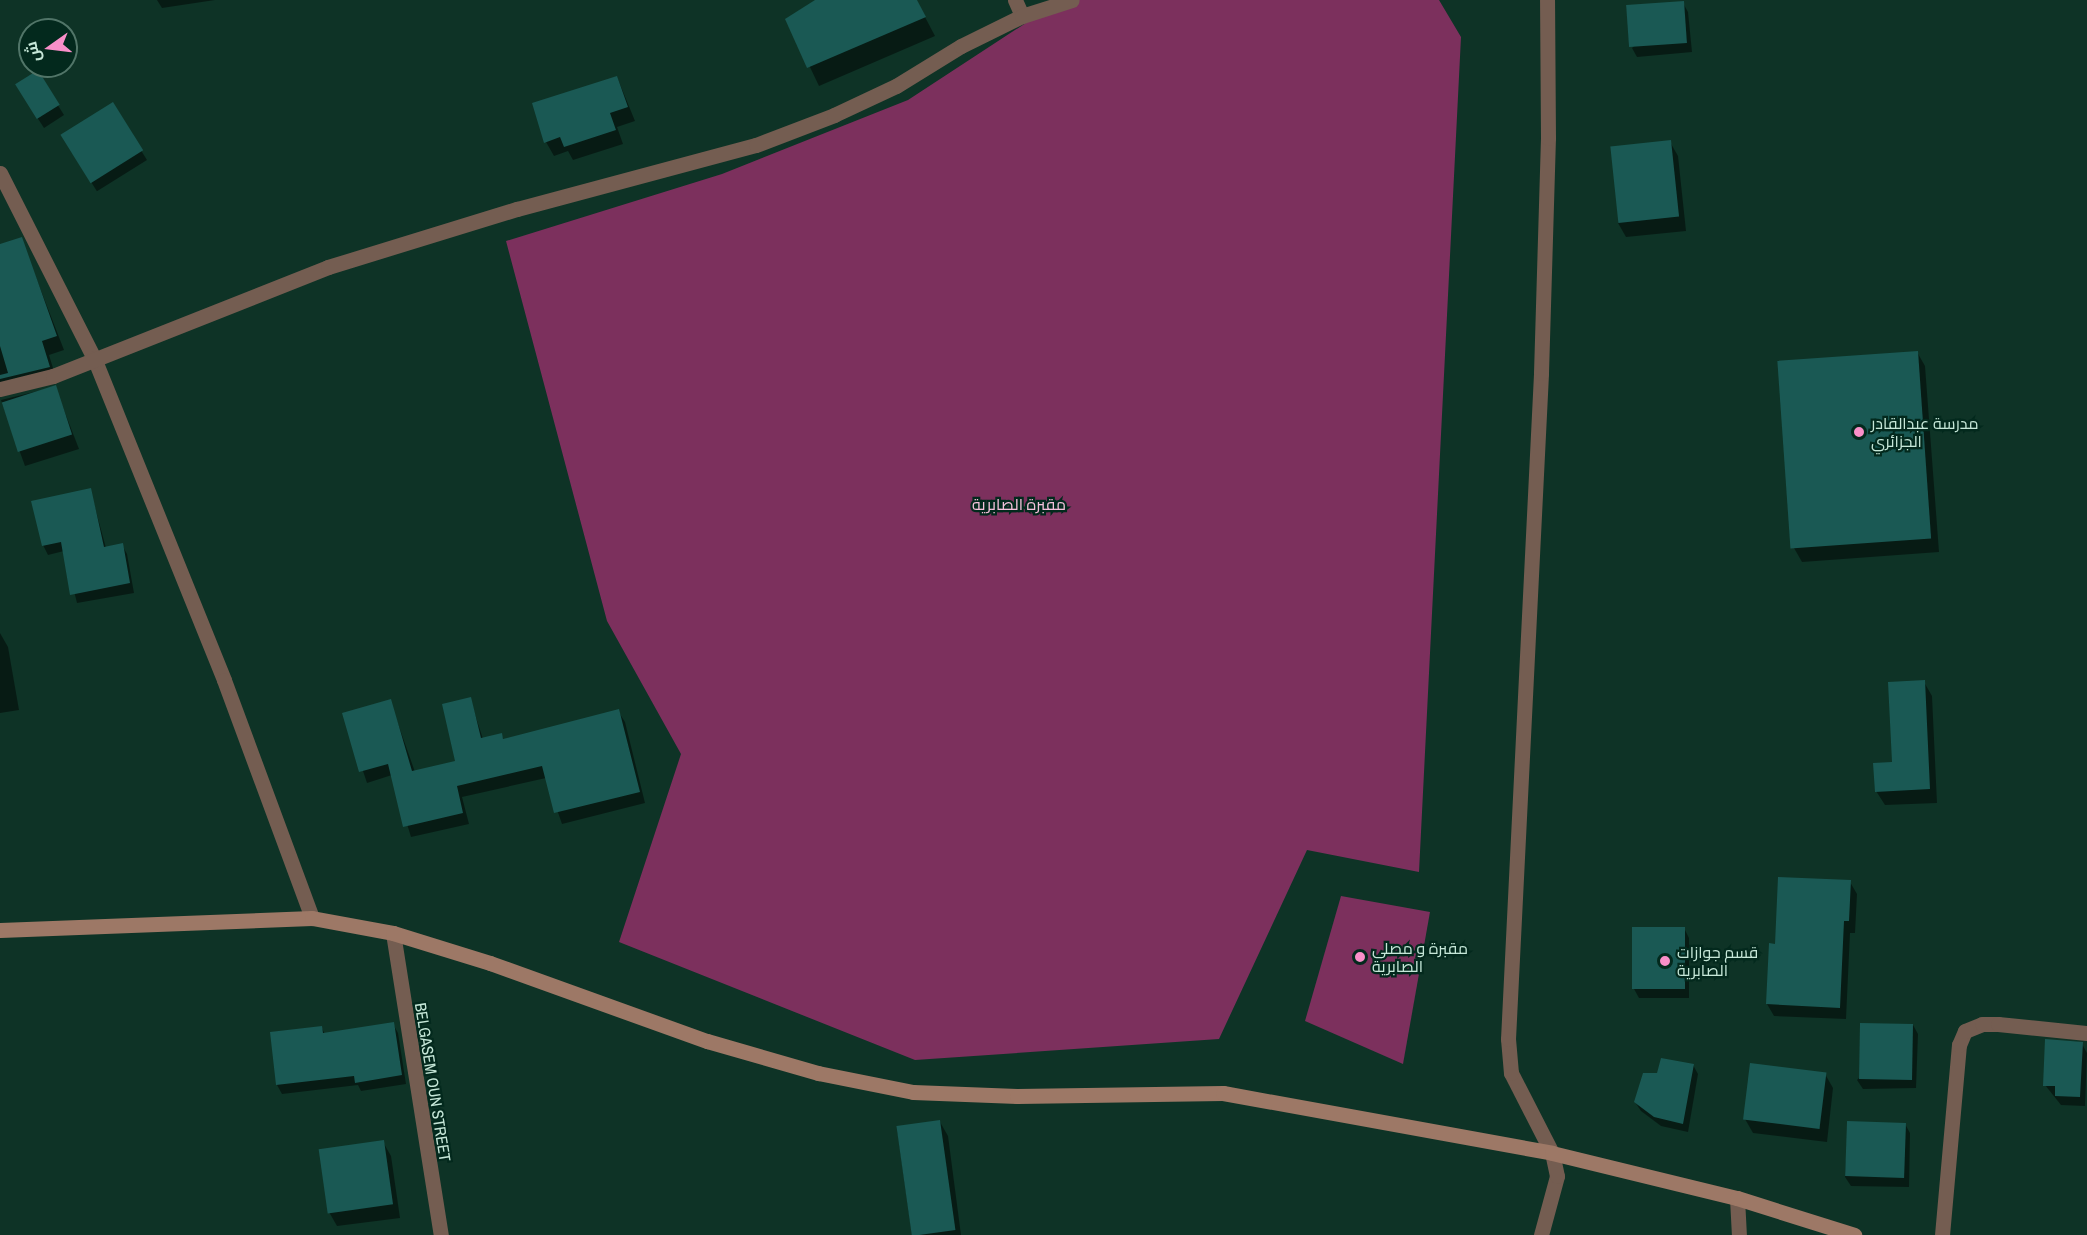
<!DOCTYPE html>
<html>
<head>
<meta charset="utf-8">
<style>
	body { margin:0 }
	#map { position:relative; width:2087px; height:1235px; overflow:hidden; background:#0e3326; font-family:"Archivo Narrow",Cairo,sans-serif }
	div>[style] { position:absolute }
	.green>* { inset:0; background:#7c305d }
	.shadow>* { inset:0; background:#0007; transform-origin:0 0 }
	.building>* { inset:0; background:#1a5954; transform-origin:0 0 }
	.street>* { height:15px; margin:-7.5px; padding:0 7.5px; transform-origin:7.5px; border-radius:7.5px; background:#745d51 }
	.secondary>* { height:15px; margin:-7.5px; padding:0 7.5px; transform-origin:7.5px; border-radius:7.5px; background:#9d7866 }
	.dots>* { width:16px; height:16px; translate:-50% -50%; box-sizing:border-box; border:3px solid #03291d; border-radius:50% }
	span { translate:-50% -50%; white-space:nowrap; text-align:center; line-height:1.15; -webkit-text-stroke:4.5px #03291d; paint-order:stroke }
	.poi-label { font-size:16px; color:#c6e7d8 }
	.left { translate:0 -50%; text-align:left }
	.park-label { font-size:16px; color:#f4c1db }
	.street-label { font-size:16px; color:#c6e7d8 }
	.north { position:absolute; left:18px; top:18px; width:60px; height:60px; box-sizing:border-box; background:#03291d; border:2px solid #517568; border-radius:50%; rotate:256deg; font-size:16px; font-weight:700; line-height:24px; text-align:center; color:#c6e7d8 }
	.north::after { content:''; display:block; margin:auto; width:21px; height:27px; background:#f98fc9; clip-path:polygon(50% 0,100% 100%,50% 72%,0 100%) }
</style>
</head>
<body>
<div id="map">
	<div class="green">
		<i style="clip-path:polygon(1061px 0,1439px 0,1461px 37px,1419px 872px,1307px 850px,1219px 1039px,915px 1060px,619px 942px,681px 754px,607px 621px,506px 241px,722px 174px,908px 100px)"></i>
		<i style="clip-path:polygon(1341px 896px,1430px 912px,1403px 1064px,1305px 1021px)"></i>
	</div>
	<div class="shadow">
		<i style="clip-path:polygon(157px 0,215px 0,162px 8px)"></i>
		<i style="clip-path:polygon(818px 0,916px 0,935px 36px,819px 86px,787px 19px)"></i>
		<i style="clip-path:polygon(1683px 3px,1688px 12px,1692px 52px,1637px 57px,1632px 48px)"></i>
		<i style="clip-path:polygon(37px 72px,64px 115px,44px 128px,22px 94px)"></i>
		<i style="clip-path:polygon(617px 77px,635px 121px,617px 127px,623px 144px,573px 160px,568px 151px,554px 156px,546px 142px)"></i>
		<i style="left:112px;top:104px;width:66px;height:59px;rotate:58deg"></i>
		<i style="clip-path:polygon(1670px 142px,1678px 156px,1686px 231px,1626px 237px,1618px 223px)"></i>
		<i style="clip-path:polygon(21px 239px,64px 350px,49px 355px,57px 381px,0 389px,0 246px)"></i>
		<i style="clip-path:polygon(1917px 352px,1925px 366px,1939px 552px,1802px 562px,1794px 548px)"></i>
		<i style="clip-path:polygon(55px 387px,79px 449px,25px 466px,1px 400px)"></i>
		<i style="clip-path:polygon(90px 489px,106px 548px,122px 545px,127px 554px,134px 593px,77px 603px,64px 551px,48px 555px,43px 545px)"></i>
		<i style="clip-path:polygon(0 633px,8px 647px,19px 710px,0 713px)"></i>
		<i style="clip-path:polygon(1924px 682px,1932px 696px,1937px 803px,1885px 805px,1876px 791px,1893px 764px)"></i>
		<i style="clip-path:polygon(470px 699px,483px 739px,501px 735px,504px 740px,618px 711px,625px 722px,645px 803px,562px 824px,546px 778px,462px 797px,469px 824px,411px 837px,392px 775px,367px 783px,344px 714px,390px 701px,415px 772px,457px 762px)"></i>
		<i style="clip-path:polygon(1850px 882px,1857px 894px,1855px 933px,1850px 933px,1846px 1019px,1774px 1016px,1767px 1004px,1776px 945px)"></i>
		<i style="clip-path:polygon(1684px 928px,1689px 938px,1689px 998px,1639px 998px,1634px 989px)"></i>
		<i style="clip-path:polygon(393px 1024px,398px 1033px,406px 1084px,361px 1091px,358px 1085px,282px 1094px,277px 1085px,321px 1027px,325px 1034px)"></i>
		<i style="clip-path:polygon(1913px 1025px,1918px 1034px,1916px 1088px,1863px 1089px,1857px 1080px)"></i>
		<i style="clip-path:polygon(2082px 1044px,2087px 1053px,2085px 1106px,2061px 1105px,2045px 1085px)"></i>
		<i style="clip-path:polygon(1693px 1065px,1698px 1074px,1688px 1132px,1661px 1126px,1641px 1111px,1635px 1102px,1658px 1075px)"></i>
		<i style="clip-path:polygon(1825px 1074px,1833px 1088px,1827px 1142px,1753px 1133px,1745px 1119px)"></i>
		<i style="clip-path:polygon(940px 1122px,948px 1136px,961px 1235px,912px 1235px,897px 1128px)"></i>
		<i style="clip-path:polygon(1905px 1124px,1910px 1133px,1909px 1187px,1851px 1186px,1845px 1177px,1848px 1125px)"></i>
		<i style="clip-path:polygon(383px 1142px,391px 1156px,400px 1218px,337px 1226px,329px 1212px)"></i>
	</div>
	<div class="building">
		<i style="clip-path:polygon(815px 0,917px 0,926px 17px,807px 68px,785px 19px)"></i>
		<i style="left:1684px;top:1px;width:42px;height:58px;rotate:86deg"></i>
		<i style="clip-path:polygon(30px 35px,30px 59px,20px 41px)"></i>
		<i style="left:38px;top:70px;width:41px;height:27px;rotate:58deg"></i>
		<i style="clip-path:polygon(617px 76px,628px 107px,610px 113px,616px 130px,564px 147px,560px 137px,544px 143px,532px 103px)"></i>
		<i style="left:113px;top:102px;width:57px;height:62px;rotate:58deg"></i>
		<i style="left:1671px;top:140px;width:77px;height:61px;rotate:84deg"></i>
		<i style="clip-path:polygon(22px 237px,57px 336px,42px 341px,50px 367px,0 379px,0 375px,8px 373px,0 346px,0 244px)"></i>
		<i style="left:1918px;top:351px;width:188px;height:141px;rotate:86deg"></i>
		<i style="left:56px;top:385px;width:52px;height:57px;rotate:72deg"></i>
		<i style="clip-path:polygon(91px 488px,104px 547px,123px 543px,130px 583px,70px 595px,61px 542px,42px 546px,31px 501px)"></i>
		<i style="clip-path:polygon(1925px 680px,1930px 789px,1875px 792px,1873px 763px,1892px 762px,1888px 682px)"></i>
		<i style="clip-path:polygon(471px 697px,481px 738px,502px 733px,503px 739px,619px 709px,640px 792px,554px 813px,542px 766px,457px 786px,463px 813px,403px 827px,388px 764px,359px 772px,342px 713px,391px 699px,412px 771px,455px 761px,442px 704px)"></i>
		<i style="clip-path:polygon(1778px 877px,1851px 880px,1849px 921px,1844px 921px,1840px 1008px,1766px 1004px,1769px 943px,1775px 944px)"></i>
		<i style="left:1632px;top:927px;width:53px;height:62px"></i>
		<i style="clip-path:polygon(394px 1022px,402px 1075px,355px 1083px,354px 1076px,276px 1085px,270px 1032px,322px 1026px,323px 1033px)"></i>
		<i style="left:1913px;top:1024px;width:56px;height:53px;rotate:91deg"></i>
		<i style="clip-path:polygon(2045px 1039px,2083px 1042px,2080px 1097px,2055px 1096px,2055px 1086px,2043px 1086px)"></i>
		<i style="clip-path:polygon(1661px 1058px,1694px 1064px,1683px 1124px,1654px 1117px,1634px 1102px,1643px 1073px,1657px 1073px)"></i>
		<i style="left:1750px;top:1063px;width:77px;height:57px;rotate:7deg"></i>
		<i style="left:940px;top:1120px;width:111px;height:44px;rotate:82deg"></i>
		<i style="left:1906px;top:1123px;width:55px;height:59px;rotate:92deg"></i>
		<i style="left:384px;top:1140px;width:65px;height:66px;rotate:82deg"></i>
	</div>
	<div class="street">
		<i style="left:1015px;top:0;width:17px;rotate:66deg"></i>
		<i style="left:0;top:173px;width:208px;rotate:63.1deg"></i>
		<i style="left:94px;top:358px;width:347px;rotate:68deg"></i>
		<i style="left:224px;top:680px;width:254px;rotate:69.7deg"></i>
		<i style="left:0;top:389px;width:55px;rotate:-13.8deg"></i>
		<i style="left:53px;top:376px;width:296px;rotate:-21.6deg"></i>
		<i style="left:328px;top:267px;width:198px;rotate:-17.1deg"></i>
		<i style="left:517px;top:209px;width:247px;rotate:-15deg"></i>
		<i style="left:756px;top:145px;width:84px;rotate:-21deg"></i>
		<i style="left:834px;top:115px;width:68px;rotate:-25.1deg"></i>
		<i style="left:896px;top:86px;width:76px;rotate:-31.6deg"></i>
		<i style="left:961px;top:46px;width:68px;rotate:-26.2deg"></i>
		<i style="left:1022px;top:16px;width:52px;rotate:-17.7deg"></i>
		<i style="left:393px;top:933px;width:306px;rotate:81deg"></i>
		<i style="left:1737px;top:1198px;width:37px;rotate:87deg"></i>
		<i style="left:1541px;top:1235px;width:61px;rotate:-74.8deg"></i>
		<i style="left:1557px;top:1176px;width:24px;rotate:-102deg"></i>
		<i style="left:1552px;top:1153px;width:90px;rotate:-117.1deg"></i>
		<i style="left:1511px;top:1073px;width:34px;rotate:-95deg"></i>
		<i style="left:1508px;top:1039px;width:667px;rotate:-87.16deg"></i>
		<i style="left:1541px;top:373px;width:235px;rotate:-88.3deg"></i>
		<i style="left:1548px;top:138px;width:138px;rotate:-90.4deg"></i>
		<i style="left:1942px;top:1235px;width:191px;rotate:-84.9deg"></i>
		<i style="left:1959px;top:1045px;width:15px;rotate:-67deg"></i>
		<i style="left:1965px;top:1031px;width:18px;rotate:-22deg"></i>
		<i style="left:1982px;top:1024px;width:16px"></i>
		<i style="left:1998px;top:1024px;width:89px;rotate:5.8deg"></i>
	</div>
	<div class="secondary">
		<i style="left:0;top:930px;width:312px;rotate:-2.2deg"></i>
		<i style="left:312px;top:918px;width:82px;rotate:10.5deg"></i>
		<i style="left:393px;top:933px;width:102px;rotate:17.2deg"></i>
		<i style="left:490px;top:963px;width:231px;rotate:19.8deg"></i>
		<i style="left:707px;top:1041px;width:116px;rotate:16.1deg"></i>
		<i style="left:818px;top:1073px;width:97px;rotate:11.3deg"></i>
		<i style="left:913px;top:1092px;width:104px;rotate:2.2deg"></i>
		<i style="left:1017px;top:1096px;width:206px;rotate:-0.8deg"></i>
		<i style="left:1223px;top:1093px;width:334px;rotate:10.3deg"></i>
		<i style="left:1552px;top:1153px;width:190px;rotate:13.7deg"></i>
		<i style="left:1737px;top:1198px;width:123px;rotate:17.5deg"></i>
	</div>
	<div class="dots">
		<i style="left:1859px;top:432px;background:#f98fc9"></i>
		<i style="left:1360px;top:957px;background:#f98fc9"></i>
		<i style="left:1665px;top:961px;background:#f98fc9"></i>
	</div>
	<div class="poi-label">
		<span class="left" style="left:1871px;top:432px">مدرسة عبدالقادر<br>الجزائري</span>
		<span class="left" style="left:1372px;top:957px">مقبرة و مصلى<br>الصابرية</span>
		<span class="left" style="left:1677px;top:961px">قسم جوازات<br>الصابرية</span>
	</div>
	<div class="park-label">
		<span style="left:1019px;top:504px">مقبرة الصابرية</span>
	</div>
	<div class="street-label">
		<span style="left:433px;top:1082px;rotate:81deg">BELGASEM OUN STREET</span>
	</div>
	<div class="north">ش</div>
</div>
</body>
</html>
